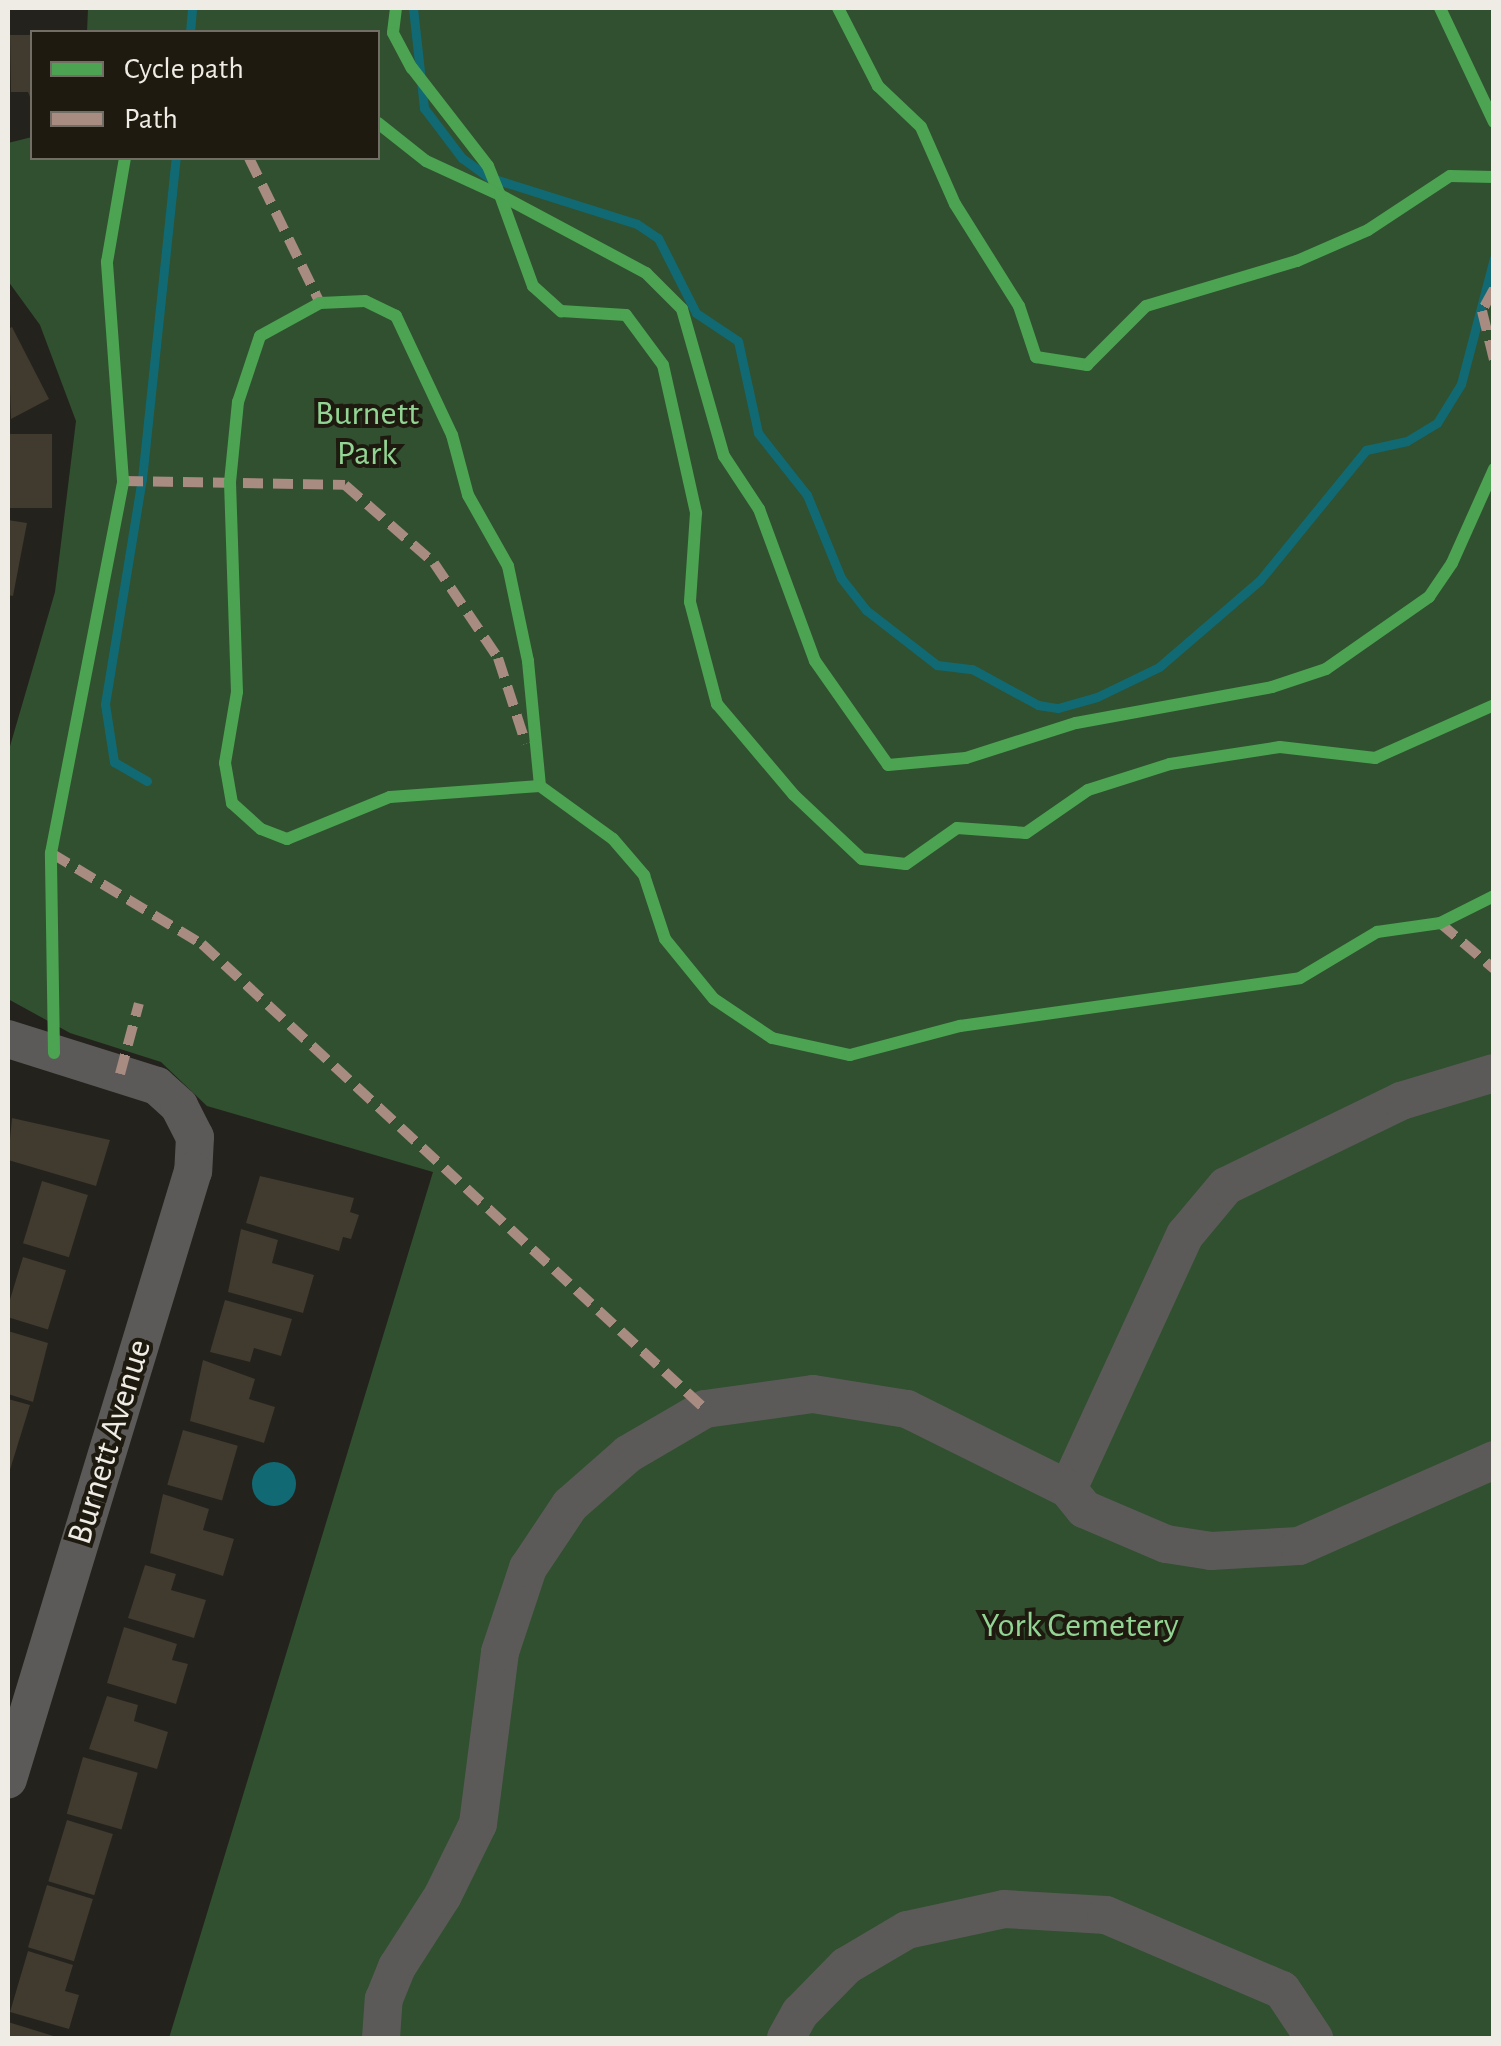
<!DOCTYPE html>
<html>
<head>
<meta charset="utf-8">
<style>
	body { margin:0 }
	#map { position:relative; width:1501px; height:2046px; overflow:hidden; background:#24221c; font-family:"Alegreya Sans",sans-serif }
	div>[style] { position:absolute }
	.green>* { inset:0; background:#305030 }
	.water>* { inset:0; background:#116a73 }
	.round { border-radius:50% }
	.stream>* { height:9px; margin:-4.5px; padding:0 4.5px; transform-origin:4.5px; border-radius:4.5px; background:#116a73 }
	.building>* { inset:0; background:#403a2f; transform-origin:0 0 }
	.minor>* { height:38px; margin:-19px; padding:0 19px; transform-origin:19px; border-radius:19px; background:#5c5a58 }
	.quiet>* { height:10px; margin-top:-5px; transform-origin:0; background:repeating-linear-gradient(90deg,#a88b81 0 20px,transparent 0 30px) }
	.cycleway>* { height:12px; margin:-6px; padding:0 6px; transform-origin:6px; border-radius:6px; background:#4ca352 }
	span { translate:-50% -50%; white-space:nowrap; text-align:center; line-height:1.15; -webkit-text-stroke:8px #1e1a10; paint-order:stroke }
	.park-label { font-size:35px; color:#92d493 }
	.street-label { font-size:35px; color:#efece5 }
	.frame { position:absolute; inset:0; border:10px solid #efece5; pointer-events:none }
	.legend { position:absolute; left:30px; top:30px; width:350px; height:130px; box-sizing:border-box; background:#1e1a10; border:2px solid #726e65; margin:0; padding:12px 18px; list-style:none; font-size:30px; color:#efece5 }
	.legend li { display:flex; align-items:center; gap:20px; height:50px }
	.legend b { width:50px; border:2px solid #726e65 }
</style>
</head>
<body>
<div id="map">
	<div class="green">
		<i style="clip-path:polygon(88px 8px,1493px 8px,1493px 2038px,169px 2038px,433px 1172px,207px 1106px,161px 1062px,70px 1033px,8px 999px,8px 753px,55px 592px,76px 421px,40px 325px,8px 281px,8px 143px,32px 137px,32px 158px,378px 158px,378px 32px,87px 32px)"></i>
	</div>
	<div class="water">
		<i class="round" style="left:252px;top:1462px;width:44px;height:44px"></i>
	</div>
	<div class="stream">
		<i style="left:413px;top:8px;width:101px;rotate:83.7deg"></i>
		<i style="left:424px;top:108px;width:63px;rotate:52.8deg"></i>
		<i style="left:462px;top:158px;width:32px;rotate:36deg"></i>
		<i style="left:488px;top:177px;width:156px;rotate:17.5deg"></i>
		<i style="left:637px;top:224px;width:25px;rotate:34deg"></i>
		<i style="left:658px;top:238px;width:84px;rotate:63.1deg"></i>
		<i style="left:696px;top:313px;width:50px;rotate:33.7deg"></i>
		<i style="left:738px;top:341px;width:94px;rotate:77.7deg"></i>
		<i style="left:758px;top:433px;width:79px;rotate:51.7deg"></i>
		<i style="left:807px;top:495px;width:90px;rotate:67.7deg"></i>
		<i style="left:841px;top:578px;width:41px;rotate:52deg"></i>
		<i style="left:866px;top:610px;width:90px;rotate:37.8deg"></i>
		<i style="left:937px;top:665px;width:35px;rotate:7deg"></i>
		<i style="left:972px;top:669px;width:75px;rotate:28.6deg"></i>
		<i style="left:1038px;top:705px;width:20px;rotate:9deg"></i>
		<i style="left:1058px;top:708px;width:41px;rotate:-15.8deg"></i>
		<i style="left:1097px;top:697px;width:69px;rotate:-25.8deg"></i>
		<i style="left:1159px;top:667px;width:133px;rotate:-40.7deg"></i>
		<i style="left:1260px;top:580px;width:168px;rotate:-50.8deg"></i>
		<i style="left:1366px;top:450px;width:42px;rotate:-12.4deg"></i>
		<i style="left:1407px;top:441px;width:35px;rotate:-31deg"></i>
		<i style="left:1437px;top:423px;width:46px;rotate:-58.4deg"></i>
		<i style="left:1461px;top:384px;width:130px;rotate:-75.3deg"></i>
		<i style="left:190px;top:32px;width:24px;rotate:-85deg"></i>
		<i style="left:147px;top:781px;width:38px;rotate:-150deg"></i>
		<i style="left:114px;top:762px;width:59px;rotate:-98.8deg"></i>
		<i style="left:105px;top:704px;width:228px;rotate:-80.7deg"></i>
		<i style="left:142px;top:479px;width:323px;rotate:-84deg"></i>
	</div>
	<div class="building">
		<i style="clip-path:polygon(10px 35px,32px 35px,32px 102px,28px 92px,11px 92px)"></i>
		<i style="clip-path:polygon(12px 327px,49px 399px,11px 419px,8px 329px)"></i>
		<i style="left:8px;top:434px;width:44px;height:74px"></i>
		<i style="clip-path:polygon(8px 520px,27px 523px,13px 596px,8px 595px)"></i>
		<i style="clip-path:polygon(12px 1118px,110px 1140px,96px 1186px,8px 1160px)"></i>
		<i style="clip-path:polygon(260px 1176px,354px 1198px,350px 1212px,359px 1215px,351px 1239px,343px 1237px,339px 1251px,246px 1223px)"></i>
		<i style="left:42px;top:1181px;width:48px;height:65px;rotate:17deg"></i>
		<i style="clip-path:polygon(241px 1229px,278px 1240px,272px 1263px,314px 1275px,303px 1313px,228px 1292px)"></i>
		<i style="left:23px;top:1257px;width:45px;height:62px;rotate:17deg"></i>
		<i style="clip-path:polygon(225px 1300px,292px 1319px,281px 1356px,254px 1348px,250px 1362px,210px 1352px)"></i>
		<i style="clip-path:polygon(8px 1331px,48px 1343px,33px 1402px,8px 1394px)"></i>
		<i style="clip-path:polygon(203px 1360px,255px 1379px,249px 1399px,275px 1407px,264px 1443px,190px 1421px)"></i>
		<i style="clip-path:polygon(8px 1399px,30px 1405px,9px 1473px,8px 1473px)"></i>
		<i style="left:183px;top:1430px;width:57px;height:57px;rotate:16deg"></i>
		<i style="clip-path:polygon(163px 1494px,209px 1509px,203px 1530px,234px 1539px,223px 1576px,150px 1553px)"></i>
		<i style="clip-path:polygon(145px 1565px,176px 1574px,171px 1590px,206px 1600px,194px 1638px,128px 1618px)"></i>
		<i style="clip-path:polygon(124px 1627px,177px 1644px,172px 1660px,188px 1664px,176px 1704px,107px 1683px)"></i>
		<i style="clip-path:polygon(107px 1696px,138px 1705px,134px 1721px,168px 1732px,157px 1769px,89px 1749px)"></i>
		<i style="left:83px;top:1757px;width:57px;height:59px;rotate:16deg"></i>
		<i style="left:67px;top:1820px;width:48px;height:64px;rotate:17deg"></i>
		<i style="left:47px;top:1885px;width:48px;height:65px;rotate:17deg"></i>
		<i style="clip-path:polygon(28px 1951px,73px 1965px,65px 1991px,79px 1995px,69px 2029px,10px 2012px)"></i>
		<i style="clip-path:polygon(8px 2022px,60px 2038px,8px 2038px)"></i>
	</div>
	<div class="minor">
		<i style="left:8px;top:1039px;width:156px;rotate:17.5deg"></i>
		<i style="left:157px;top:1086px;width:30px;rotate:42deg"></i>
		<i style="left:179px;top:1106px;width:35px;rotate:63deg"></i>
		<i style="left:195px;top:1137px;width:34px;rotate:93deg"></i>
		<i style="left:193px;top:1171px;width:636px;rotate:106.92deg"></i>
		<i style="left:1068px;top:1489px;width:280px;rotate:-65.3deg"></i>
		<i style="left:1185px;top:1235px;width:64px;rotate:-50.1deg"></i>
		<i style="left:1226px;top:1186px;width:195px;rotate:-25.9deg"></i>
		<i style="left:1401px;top:1101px;width:97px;rotate:-16.8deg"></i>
		<i style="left:381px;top:2038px;width:39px;rotate:-86deg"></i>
		<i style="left:384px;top:1999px;width:35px;rotate:-68deg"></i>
		<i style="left:397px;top:1967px;width:85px;rotate:-57.4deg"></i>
		<i style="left:443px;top:1895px;width:79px;rotate:-63.8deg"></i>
		<i style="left:478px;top:1824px;width:173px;rotate:-82.7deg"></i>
		<i style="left:500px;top:1652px;width:89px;rotate:-71.6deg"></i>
		<i style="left:528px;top:1568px;width:76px;rotate:-56.3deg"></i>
		<i style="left:570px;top:1505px;width:77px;rotate:-41.3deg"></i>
		<i style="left:628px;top:1454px;width:89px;rotate:-30.3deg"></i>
		<i style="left:705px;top:1409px;width:109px;rotate:-7.9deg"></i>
		<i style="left:813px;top:1394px;width:95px;rotate:9.1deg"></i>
		<i style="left:907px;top:1409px;width:180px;rotate:26.4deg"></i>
		<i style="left:1068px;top:1489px;width:26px;rotate:51deg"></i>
		<i style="left:1084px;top:1509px;width:89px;rotate:23.1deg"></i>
		<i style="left:1166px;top:1544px;width:46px;rotate:8.8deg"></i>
		<i style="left:1211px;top:1551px;width:88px;rotate:-3.3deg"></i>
		<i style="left:1299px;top:1546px;width:213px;rotate:-23.8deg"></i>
		<i style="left:786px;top:2038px;width:29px;rotate:-61deg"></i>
		<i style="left:800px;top:2013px;width:66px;rotate:-45.6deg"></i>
		<i style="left:846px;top:1966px;width:71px;rotate:-30.5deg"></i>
		<i style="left:907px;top:1930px;width:99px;rotate:-12.2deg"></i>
		<i style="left:1004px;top:1909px;width:102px;rotate:3.4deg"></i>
		<i style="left:1106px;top:1915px;width:191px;rotate:23.1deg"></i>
		<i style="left:1282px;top:1990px;width:58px;rotate:56.3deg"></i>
	</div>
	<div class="quiet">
		<i style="left:249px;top:158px;width:161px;rotate:63.9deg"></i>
		<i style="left:1494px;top:289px;width:25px;rotate:119deg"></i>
		<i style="left:1482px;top:311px;width:50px;rotate:76.2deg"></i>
		<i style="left:123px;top:481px;width:222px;rotate:1deg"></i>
		<i style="left:345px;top:485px;width:118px;rotate:41.2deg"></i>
		<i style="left:434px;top:563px;width:115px;rotate:56deg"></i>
		<i style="left:498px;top:658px;width:90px;rotate:72deg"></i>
		<i style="left:51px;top:853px;width:176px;rotate:31.1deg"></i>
		<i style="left:202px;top:944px;width:685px;rotate:42.75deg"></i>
		<i style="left:1440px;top:923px;width:71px;rotate:40.4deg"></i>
		<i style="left:120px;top:1074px;width:73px;rotate:-75deg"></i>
	</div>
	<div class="cycleway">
		<i style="left:396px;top:8px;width:25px;rotate:97deg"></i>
		<i style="left:393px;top:33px;width:40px;rotate:62deg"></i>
		<i style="left:412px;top:68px;width:124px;rotate:52.2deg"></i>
		<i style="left:488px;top:166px;width:31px;rotate:68deg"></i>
		<i style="left:500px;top:195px;width:166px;rotate:28.1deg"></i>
		<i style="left:646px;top:273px;width:51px;rotate:45deg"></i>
		<i style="left:682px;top:309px;width:153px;rotate:74.1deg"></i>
		<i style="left:724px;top:456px;width:64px;rotate:56.6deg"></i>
		<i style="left:759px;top:509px;width:162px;rotate:69.8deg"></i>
		<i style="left:815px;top:661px;width:127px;rotate:54.9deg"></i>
		<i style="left:888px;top:765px;width:78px;rotate:-5.1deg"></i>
		<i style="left:966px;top:758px;width:115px;rotate:-17.7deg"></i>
		<i style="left:1076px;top:723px;width:199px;rotate:-10.4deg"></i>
		<i style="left:1272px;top:687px;width:57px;rotate:-18.4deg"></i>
		<i style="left:1326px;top:669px;width:126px;rotate:-35deg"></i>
		<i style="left:1429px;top:597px;width:41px;rotate:-55.9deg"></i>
		<i style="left:1452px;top:563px;width:103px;rotate:-65.9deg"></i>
		<i style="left:838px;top:8px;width:88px;rotate:62.9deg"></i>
		<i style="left:878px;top:86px;width:59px;rotate:43.6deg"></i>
		<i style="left:921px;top:127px;width:84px;rotate:66.2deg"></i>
		<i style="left:955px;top:204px;width:120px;rotate:57.9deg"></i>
		<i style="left:1019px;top:306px;width:54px;rotate:71.6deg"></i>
		<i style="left:1036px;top:357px;width:52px;rotate:8.9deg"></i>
		<i style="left:1087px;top:365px;width:83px;rotate:-45deg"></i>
		<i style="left:1146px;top:306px;width:158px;rotate:-16.6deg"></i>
		<i style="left:1297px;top:261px;width:77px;rotate:-23.6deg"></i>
		<i style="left:1368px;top:230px;width:98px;rotate:-33.4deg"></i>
		<i style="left:1450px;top:176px;width:44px;rotate:1.3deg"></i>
		<i style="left:1440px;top:8px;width:126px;rotate:64.7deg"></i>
		<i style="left:378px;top:123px;width:61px;rotate:38.4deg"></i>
		<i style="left:426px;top:161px;width:81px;rotate:24.7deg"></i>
		<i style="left:500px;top:195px;width:97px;rotate:70.1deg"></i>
		<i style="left:533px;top:286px;width:38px;rotate:42deg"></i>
		<i style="left:561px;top:311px;width:65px;rotate:3.5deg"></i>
		<i style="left:626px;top:315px;width:62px;rotate:53.5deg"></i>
		<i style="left:663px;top:365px;width:152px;rotate:77.4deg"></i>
		<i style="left:696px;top:513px;width:89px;rotate:93.9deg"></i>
		<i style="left:690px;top:602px;width:106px;rotate:75.2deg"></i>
		<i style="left:717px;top:704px;width:119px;rotate:49.8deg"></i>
		<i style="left:794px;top:795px;width:93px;rotate:43.3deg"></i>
		<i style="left:862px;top:859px;width:44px;rotate:6.5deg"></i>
		<i style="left:906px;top:864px;width:62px;rotate:-35.2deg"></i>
		<i style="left:957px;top:828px;width:69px;rotate:4.1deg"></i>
		<i style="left:1026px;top:833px;width:75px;rotate:-34.7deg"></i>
		<i style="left:1088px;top:790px;width:86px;rotate:-17.6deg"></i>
		<i style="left:1170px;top:764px;width:111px;rotate:-8.8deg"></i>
		<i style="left:1280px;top:747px;width:96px;rotate:6.6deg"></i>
		<i style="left:1375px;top:758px;width:130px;rotate:-24deg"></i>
		<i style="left:540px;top:786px;width:126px;rotate:-95.5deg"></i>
		<i style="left:528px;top:661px;width:97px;rotate:-101.9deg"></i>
		<i style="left:508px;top:566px;width:81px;rotate:-119.4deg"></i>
		<i style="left:468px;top:495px;width:62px;rotate:-104.9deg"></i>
		<i style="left:452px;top:435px;width:132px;rotate:-115.2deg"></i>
		<i style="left:396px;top:316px;width:34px;rotate:-154deg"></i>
		<i style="left:365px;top:301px;width:45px;rotate:177.5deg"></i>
		<i style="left:320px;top:303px;width:68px;rotate:151.2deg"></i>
		<i style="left:260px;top:336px;width:70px;rotate:108.4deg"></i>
		<i style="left:238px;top:402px;width:80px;rotate:95.7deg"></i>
		<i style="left:230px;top:482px;width:210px;rotate:88.1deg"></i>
		<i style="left:237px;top:692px;width:72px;rotate:99.6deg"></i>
		<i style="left:225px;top:763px;width:41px;rotate:80.1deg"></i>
		<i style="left:232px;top:803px;width:39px;rotate:42deg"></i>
		<i style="left:261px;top:829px;width:28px;rotate:21deg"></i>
		<i style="left:287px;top:839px;width:111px;rotate:-22.2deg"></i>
		<i style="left:390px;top:797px;width:150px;rotate:-4.2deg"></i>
		<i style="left:540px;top:786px;width:90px;rotate:36deg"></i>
		<i style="left:613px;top:839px;width:48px;rotate:49.3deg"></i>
		<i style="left:644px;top:875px;width:67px;rotate:71.8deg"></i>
		<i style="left:665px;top:939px;width:77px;rotate:50.8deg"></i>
		<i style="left:714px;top:999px;width:70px;rotate:33.9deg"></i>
		<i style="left:772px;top:1038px;width:80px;rotate:12.3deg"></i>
		<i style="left:850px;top:1055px;width:114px;rotate:-14.8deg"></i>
		<i style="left:960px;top:1026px;width:343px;rotate:-8deg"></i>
		<i style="left:1300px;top:978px;width:90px;rotate:-30.9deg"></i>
		<i style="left:1377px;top:932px;width:64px;rotate:-8.1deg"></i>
		<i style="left:1440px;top:923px;width:60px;rotate:-26.6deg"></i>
		<i style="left:54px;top:1053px;width:200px;rotate:-90.9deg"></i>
		<i style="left:51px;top:853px;width:379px;rotate:-79deg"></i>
		<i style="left:123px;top:481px;width:220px;rotate:-94.2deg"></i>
		<i style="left:107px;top:262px;width:106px;rotate:-80.2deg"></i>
	</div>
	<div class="park-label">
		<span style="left:367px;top:434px">Burnett<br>Park</span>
		<span style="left:1080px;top:1626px">York Cemetery</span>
	</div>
	<div class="street-label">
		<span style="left:110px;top:1442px;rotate:-73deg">Burnett Avenue</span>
	</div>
	<div class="frame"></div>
	<ul class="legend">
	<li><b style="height:12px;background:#4ca352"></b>Cycle path</li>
	<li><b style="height:12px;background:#a88b81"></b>Path</li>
	</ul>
</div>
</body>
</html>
